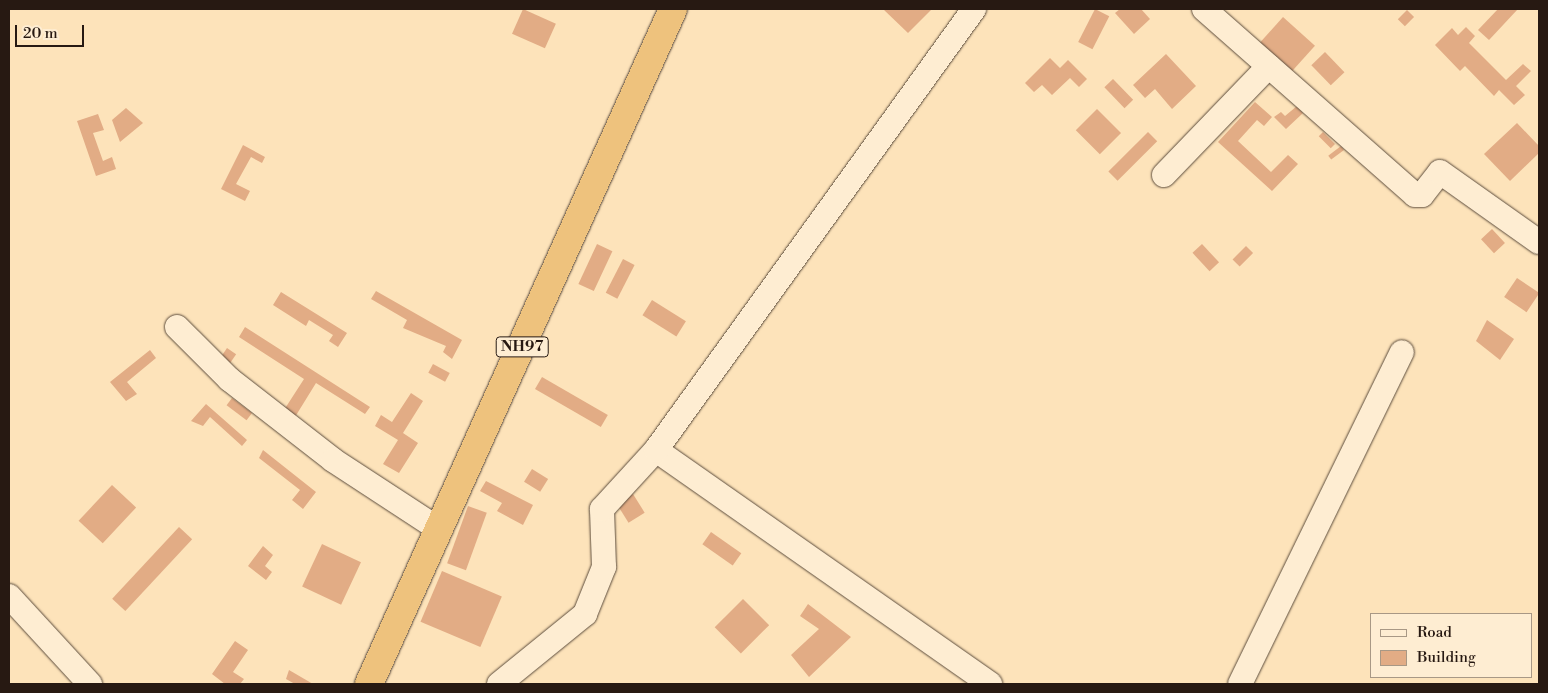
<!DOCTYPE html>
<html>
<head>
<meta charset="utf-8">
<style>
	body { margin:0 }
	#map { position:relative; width:1548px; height:693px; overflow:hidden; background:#fde3ba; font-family:"Libre Bodoni",serif }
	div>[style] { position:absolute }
	.building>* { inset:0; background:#e2ac85; transform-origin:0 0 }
	.roads { filter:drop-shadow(0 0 1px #5c4c3c) drop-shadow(0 0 1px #5c4c3c) }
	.minor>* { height:24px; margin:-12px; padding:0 12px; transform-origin:12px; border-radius:12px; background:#feedd2 }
	.trunk>* { height:28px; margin:-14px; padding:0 14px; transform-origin:14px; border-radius:14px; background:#eec27d }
	span { translate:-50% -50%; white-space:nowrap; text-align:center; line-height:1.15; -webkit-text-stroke:5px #feedd2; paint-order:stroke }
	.shield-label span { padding:1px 4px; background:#feedd2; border:1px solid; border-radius:4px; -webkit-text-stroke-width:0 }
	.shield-label { font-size:15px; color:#271912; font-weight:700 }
	.frame { position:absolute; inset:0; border:10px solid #271912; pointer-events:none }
	.legend { position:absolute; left:1370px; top:613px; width:162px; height:65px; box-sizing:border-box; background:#feedd2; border:1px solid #a89885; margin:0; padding:6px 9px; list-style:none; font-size:15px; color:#271912 }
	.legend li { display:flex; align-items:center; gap:10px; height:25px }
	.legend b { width:25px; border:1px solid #a89885 }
	.scale { position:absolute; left:15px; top:25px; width:69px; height:22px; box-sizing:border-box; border:2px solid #271912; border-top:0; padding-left:6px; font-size:15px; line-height:18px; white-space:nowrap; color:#271912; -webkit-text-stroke:4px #feedd2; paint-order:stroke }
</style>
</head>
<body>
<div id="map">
	<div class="building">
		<i style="left:523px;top:9px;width:36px;height:27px;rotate:24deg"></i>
		<i style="clip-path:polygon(883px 9px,932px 9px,908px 33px)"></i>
		<i style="left:1095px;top:9px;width:16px;height:37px;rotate:27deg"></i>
		<i style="clip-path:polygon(1120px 9px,1141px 9px,1150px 19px,1134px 34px,1115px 13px)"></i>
		<i style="clip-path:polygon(1498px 9px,1518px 9px,1489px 40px,1478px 30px)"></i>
		<i style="left:1407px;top:10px;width:10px;height:13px;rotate:45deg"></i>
		<i style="left:1283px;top:17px;width:43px;height:35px;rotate:42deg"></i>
		<i style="clip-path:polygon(1466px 27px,1475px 36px,1469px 43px,1506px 80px,1523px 64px,1531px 71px,1516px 86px,1525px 95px,1514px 105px,1499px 90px,1494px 96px,1465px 66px,1460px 71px,1435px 45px,1452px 28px,1458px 35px)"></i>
		<i style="left:1325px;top:52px;width:28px;height:19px;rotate:46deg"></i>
		<i style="clip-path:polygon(1166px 54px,1196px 86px,1172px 109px,1155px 89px,1145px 98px,1133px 85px)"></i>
		<i style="clip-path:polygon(1050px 58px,1060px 68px,1068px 60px,1087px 79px,1079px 87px,1070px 78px,1052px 95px,1042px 85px,1034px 92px,1025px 83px)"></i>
		<i style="left:1113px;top:79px;width:29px;height:12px;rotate:46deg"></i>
		<i style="clip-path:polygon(1255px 102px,1272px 117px,1264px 126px,1257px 120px,1238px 141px,1271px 172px,1288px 155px,1298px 164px,1272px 191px,1218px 142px)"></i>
		<i style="clip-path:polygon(1297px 106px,1303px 113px,1286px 129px,1274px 117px,1281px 112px,1285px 116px)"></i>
		<i style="clip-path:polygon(126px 108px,143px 123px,120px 142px,112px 120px)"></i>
		<i style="left:1097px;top:109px;width:34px;height:30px;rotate:45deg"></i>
		<i style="clip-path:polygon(98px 114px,104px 130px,93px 133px,103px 161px,112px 157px,116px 169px,96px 176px,77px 121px)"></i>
		<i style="clip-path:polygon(1517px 123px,1539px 146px,1539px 153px,1510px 181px,1484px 154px)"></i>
		<i style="left:1148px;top:132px;width:13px;height:56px;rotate:45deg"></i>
		<i style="left:1323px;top:132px;width:17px;height:6px;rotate:45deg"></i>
		<i style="clip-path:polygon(243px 145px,265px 157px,262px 163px,251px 157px,236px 184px,250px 191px,245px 201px,221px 189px)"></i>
		<i style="left:1341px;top:146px;width:5px;height:16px;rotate:53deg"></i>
		<i style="left:1492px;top:229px;width:19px;height:15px;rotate:47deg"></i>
		<i style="left:597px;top:244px;width:17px;height:44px;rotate:25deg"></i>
		<i style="left:1202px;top:244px;width:25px;height:13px;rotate:47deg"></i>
		<i style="left:1246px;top:246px;width:10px;height:19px;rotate:45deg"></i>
		<i style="left:623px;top:259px;width:13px;height:38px;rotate:27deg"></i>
		<i style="left:1517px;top:278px;width:27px;height:23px;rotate:34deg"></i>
		<i style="clip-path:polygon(376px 291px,462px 340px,452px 359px,443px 352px,446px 346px,403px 328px,407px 320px,371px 299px)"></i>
		<i style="clip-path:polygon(281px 292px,347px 333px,338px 347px,329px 341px,333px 335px,309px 320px,306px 326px,273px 305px)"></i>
		<i style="left:652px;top:300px;width:40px;height:18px;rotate:32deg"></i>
		<i style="clip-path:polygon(1487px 320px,1514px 339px,1500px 360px,1476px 341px)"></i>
		<i style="clip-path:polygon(245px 327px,370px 407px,365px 414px,316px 383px,295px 417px,284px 410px,304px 379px,239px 337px)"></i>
		<i style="left:227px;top:348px;width:11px;height:15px;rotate:34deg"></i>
		<i style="clip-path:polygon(150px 350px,156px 358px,127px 382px,137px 394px,126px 401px,110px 382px)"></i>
		<i style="left:433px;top:364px;width:19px;height:10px;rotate:28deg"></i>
		<i style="left:542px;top:377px;width:76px;height:14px;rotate:30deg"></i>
		<i style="clip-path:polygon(411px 393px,423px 401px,403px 433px,418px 443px,399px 473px,383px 464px,398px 440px,375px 426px,381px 415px,392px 422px)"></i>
		<i style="left:232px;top:398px;width:25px;height:9px;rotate:37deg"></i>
		<i style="clip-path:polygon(206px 404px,247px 440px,242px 446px,210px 417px,203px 426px,191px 421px)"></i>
		<i style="clip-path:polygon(263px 450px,316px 492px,303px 509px,292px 500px,300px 490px,259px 458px)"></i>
		<i style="left:532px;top:469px;width:19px;height:15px;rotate:32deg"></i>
		<i style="clip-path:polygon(486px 481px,533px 505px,523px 525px,497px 511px,502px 503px,480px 491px)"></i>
		<i style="left:112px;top:485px;width:33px;height:49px;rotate:43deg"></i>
		<i style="left:633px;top:494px;width:22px;height:19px;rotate:58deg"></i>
		<i style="left:468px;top:506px;width:20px;height:61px;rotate:20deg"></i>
		<i style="left:179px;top:527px;width:18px;height:98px;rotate:43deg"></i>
		<i style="left:711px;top:532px;width:37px;height:15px;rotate:35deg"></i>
		<i style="left:322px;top:544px;width:43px;height:47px;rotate:25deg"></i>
		<i style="clip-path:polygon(263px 546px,273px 555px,265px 566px,272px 572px,266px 580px,248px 566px)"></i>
		<i style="left:442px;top:571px;width:65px;height:55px;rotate:23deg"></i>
		<i style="left:743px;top:599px;width:37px;height:40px;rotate:45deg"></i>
		<i style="clip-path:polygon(808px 604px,851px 637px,809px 677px,791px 655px,819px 629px,800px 616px)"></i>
		<i style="clip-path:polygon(235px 641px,248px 650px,233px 672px,244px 679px,240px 684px,225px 684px,212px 674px)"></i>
		<i style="clip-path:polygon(289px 670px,313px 684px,295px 684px,286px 679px)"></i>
	</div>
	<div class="roads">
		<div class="minor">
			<i style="left:1204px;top:9px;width:281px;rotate:41.4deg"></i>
			<i style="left:1415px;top:195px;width:7px"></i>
			<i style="left:1422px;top:195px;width:29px;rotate:-52deg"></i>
			<i style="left:1440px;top:172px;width:121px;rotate:35.3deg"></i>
			<i style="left:1164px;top:175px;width:151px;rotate:-46.1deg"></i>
			<i style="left:177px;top:327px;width:74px;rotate:45deg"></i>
			<i style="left:229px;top:379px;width:132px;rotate:37.9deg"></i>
			<i style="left:333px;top:460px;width:128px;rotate:33.2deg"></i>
			<i style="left:656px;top:450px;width:408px;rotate:35deg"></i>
			<i style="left:9px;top:596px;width:120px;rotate:47.4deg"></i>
			<i style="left:499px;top:684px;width:111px;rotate:-39.1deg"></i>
			<i style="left:585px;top:614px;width:51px;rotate:-68deg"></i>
			<i style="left:604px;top:567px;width:58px;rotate:-92deg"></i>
			<i style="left:602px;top:509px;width:80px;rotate:-47.5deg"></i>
			<i style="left:656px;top:450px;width:544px;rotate:-54.21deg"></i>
			<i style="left:1240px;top:684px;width:369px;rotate:-64deg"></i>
		</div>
		<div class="trunk">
			<i style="left:369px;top:684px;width:740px;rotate:-65.75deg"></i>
		</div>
	</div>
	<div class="shield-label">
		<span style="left:522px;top:347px">NH97</span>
	</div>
	<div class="frame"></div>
	<ul class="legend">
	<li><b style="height:6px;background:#feedd2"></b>Road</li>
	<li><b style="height:14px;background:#e2ac85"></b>Building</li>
	</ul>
	<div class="scale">20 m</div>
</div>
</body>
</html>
